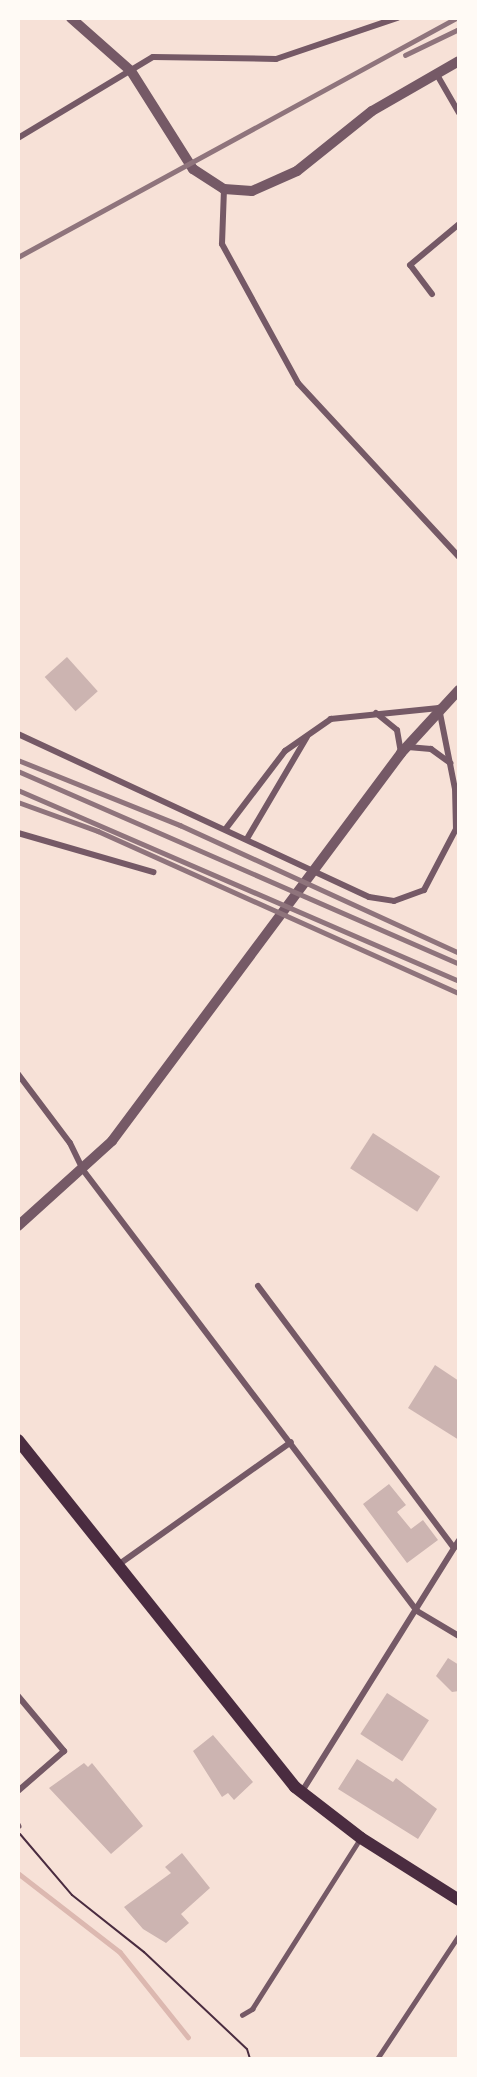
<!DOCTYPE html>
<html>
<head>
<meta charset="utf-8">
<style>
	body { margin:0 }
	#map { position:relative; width:477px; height:2077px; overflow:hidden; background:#f7e1d7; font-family:Karla,sans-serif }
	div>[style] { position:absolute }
	.stream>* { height:4.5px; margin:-2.25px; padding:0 2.25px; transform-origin:2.25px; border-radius:2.25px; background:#dcb8b0 }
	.building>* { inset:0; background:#ccb4b1; transform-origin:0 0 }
	.path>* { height:2px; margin:-1px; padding:0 1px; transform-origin:1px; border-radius:1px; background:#4a2c40 }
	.service>* { height:4.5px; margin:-2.25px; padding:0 2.25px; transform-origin:2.25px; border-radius:2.25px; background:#755966 }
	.minor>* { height:6px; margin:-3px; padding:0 3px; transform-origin:3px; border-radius:3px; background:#755966 }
	.tertiary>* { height:10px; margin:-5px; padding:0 5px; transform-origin:5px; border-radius:5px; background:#755966 }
	.secondary>* { height:12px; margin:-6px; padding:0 6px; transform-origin:6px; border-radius:6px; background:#4a2c40 }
	.rail>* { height:4.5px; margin:-2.25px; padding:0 2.25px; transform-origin:2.25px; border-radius:2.25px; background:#8f747c }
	span { translate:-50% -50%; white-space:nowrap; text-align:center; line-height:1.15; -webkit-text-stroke:6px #fffaf5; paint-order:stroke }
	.frame { position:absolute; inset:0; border:20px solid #fffaf5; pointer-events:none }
</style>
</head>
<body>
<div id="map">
	<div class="stream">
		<i style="left:18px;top:1873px;width:129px;rotate:37.8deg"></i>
		<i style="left:120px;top:1952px;width:109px;rotate:51.3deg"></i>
	</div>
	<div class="building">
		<i style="left:67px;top:657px;width:46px;height:30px;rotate:48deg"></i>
		<i style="left:373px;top:1133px;width:80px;height:42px;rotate:33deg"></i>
		<i style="clip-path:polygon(435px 1365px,459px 1381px,459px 1440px,408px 1408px)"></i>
		<i style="clip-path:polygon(389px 1484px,406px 1505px,397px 1512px,411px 1529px,423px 1520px,438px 1540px,407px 1563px,363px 1504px)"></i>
		<i style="clip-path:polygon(448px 1658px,459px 1665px,459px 1691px,452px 1692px,436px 1676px)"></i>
		<i style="left:387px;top:1693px;width:50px;height:49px;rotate:33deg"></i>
		<i style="clip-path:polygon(213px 1735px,253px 1782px,234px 1800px,228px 1793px,222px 1797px,193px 1751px)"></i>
		<i style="clip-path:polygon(357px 1759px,393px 1782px,396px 1778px,437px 1809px,418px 1839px,338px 1789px)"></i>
		<i style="clip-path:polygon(84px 1763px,88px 1767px,92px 1763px,143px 1826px,111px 1854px,49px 1788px)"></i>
		<i style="clip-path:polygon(182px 1853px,210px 1888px,181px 1914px,189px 1923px,166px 1943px,143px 1929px,124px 1907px,171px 1873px,165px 1867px)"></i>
	</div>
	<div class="path">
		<i style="left:20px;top:1834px;width:80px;rotate:49.6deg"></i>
		<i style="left:72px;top:1895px;width:92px;rotate:38.4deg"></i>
		<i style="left:144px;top:1952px;width:141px;rotate:43.3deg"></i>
		<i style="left:247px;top:2049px;width:10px;rotate:73deg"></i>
	</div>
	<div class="service">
		<i style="left:18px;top:1824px;width:2px;rotate:63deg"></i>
		<i style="left:242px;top:2015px;width:12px;rotate:-31deg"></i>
		<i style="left:252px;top:2009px;width:201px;rotate:-57.6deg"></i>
		<i style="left:377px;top:2059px;width:149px;rotate:-56.5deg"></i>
	</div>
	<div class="minor">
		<i style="left:436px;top:73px;width:46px;rotate:60.1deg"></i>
		<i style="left:18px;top:138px;width:157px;rotate:-31deg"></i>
		<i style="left:153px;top:57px;width:123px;rotate:0.9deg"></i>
		<i style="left:276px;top:59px;width:128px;rotate:-18.7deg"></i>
		<i style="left:224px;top:189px;width:55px;rotate:92.1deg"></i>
		<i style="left:222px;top:244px;width:158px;rotate:61.3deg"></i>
		<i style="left:298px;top:383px;width:237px;rotate:47.2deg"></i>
		<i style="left:432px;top:294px;width:36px;rotate:-127deg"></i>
		<i style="left:410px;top:265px;width:64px;rotate:-39.9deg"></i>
		<i style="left:376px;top:713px;width:27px;rotate:39deg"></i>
		<i style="left:397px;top:730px;width:23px;rotate:80deg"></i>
		<i style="left:18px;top:734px;width:387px;rotate:24.9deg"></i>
		<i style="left:369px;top:897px;width:25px;rotate:9deg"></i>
		<i style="left:394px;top:901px;width:32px;rotate:-20deg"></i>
		<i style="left:424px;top:890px;width:69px;rotate:-62.3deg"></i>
		<i style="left:456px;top:829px;width:40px;rotate:-91.4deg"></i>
		<i style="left:455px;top:789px;width:83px;rotate:-101.2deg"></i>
		<i style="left:439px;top:708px;width:109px;rotate:174.2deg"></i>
		<i style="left:331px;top:719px;width:56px;rotate:145.2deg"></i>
		<i style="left:285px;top:751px;width:96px;rotate:127.3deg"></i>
		<i style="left:408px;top:747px;width:23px;rotate:5deg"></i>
		<i style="left:431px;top:749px;width:24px;rotate:36deg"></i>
		<i style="left:18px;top:833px;width:141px;rotate:16.1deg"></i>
		<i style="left:248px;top:837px;width:116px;rotate:-59.5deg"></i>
		<i style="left:18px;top:1074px;width:86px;rotate:53deg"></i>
		<i style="left:70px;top:1143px;width:30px;rotate:64deg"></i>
		<i style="left:83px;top:1170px;width:553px;rotate:52.86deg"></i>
		<i style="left:417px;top:1611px;width:49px;rotate:30.8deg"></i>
		<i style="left:258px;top:1286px;width:327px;rotate:53.2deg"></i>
		<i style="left:118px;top:1565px;width:212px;rotate:-35.4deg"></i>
		<i style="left:18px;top:1696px;width:72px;rotate:50.1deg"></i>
		<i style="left:64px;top:1751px;width:61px;rotate:139deg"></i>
		<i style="left:301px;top:1793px;width:298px;rotate:-58deg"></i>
	</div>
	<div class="tertiary">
		<i style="left:71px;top:18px;width:80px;rotate:41.5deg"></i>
		<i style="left:131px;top:71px;width:116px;rotate:57.7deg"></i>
		<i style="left:193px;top:169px;width:37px;rotate:33deg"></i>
		<i style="left:224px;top:189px;width:28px;rotate:4deg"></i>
		<i style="left:252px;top:191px;width:49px;rotate:-24deg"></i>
		<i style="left:297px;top:171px;width:96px;rotate:-38.7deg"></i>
		<i style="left:372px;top:111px;width:100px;rotate:-29.9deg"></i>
		<i style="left:18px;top:1226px;width:127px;rotate:-42.1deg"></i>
		<i style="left:112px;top:1141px;width:484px;rotate:-53.3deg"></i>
		<i style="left:401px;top:753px;width:86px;rotate:-47.4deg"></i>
	</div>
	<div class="secondary">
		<i style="left:18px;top:1440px;width:444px;rotate:51.4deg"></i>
		<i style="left:295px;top:1787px;width:83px;rotate:37.7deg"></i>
		<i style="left:361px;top:1838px;width:116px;rotate:32.3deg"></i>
	</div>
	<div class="rail">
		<i style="left:405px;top:55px;width:60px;rotate:-25.7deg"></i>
		<i style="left:18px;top:257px;width:500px;rotate:-28.6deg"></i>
		<i style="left:18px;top:760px;width:175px;rotate:21.9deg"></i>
		<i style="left:180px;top:825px;width:307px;rotate:24.6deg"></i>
		<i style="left:18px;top:771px;width:481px;rotate:23.6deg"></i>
		<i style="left:18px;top:790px;width:481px;rotate:23.4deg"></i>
		<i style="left:18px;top:802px;width:85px;rotate:19.9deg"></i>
		<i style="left:98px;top:831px;width:396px;rotate:24.2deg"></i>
	</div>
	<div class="frame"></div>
</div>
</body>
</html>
